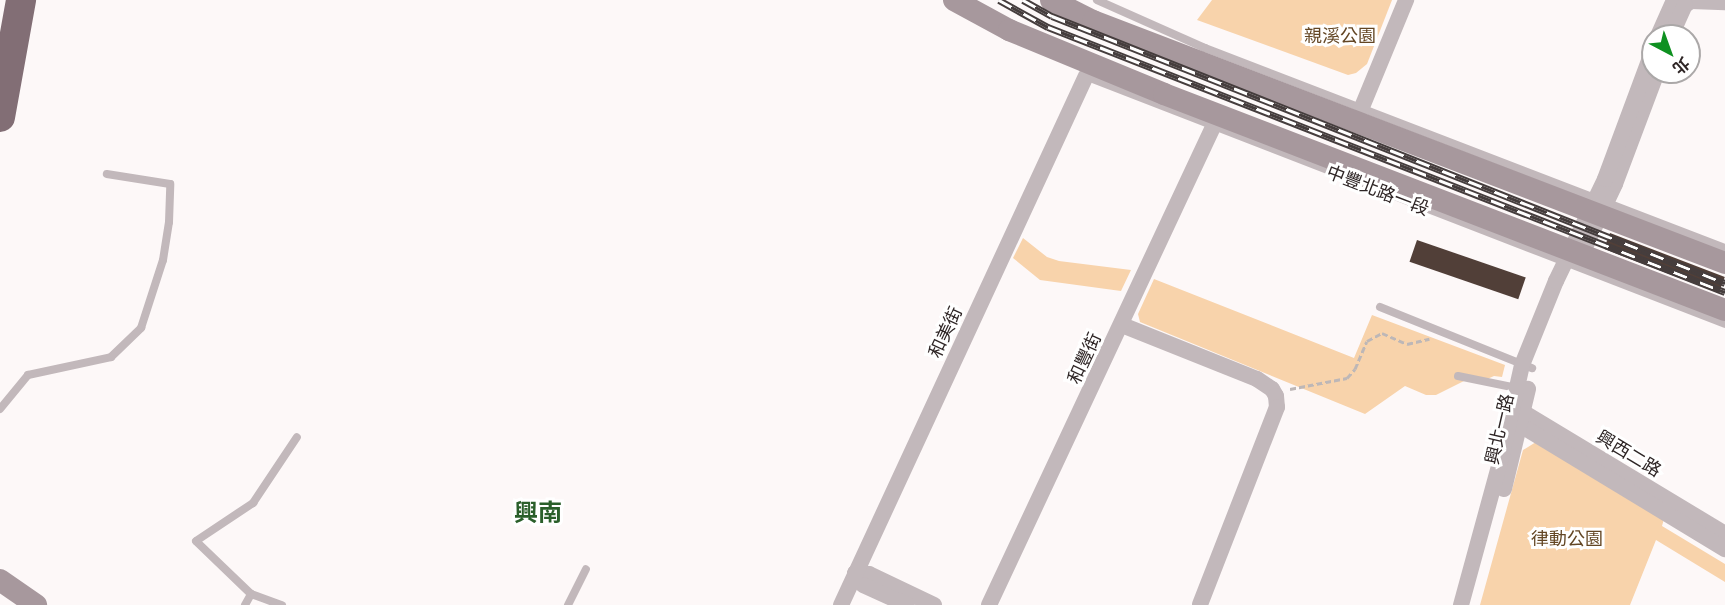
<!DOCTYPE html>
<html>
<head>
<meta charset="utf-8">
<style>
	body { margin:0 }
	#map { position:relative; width:1725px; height:605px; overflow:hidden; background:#fdf8f8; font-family:Commissioner,"Noto Sans TC",sans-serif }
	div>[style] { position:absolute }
	.green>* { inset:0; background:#f8d3ab }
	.building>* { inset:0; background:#513f38; transform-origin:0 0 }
	.path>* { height:3px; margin-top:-1.5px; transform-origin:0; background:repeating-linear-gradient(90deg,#bdb7b7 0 6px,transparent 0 9px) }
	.lane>* { height:8px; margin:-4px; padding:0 4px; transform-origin:4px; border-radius:4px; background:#c2b8bb }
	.street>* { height:16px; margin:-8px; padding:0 8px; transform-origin:8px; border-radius:8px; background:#c2b8bb }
	.secondary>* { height:22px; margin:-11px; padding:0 11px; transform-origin:11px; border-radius:11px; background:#a7989d }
	.highway>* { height:30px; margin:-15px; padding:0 15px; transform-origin:15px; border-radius:15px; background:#826e75 }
	.rail>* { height:7px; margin-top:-3.5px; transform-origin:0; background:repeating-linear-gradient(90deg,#fff 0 14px,#453d3d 0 28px); box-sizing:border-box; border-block:2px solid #453d3d }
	span { translate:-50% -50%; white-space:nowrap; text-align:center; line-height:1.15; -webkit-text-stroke:6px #fff; paint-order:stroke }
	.park-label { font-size:18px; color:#634624 }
	.street-label { font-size:18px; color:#2e2525 }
	.district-label { font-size:24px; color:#2a5f2a; font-weight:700 }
	.north { position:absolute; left:1641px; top:24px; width:60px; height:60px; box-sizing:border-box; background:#fff; border:2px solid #aba8a8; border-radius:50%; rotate:139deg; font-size:16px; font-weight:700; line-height:24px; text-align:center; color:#2e2525 }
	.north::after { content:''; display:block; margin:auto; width:21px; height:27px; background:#0f9121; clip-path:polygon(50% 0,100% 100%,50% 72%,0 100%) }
</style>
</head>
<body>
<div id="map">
	<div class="green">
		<i style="clip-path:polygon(1212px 0,1392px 0,1367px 64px,1356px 73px,1348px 75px,1197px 20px)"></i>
		<i style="clip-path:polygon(1023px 238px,1047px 257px,1059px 261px,1131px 270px,1121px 291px,1040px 280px,1013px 258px)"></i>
		<i style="clip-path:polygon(1154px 279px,1354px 358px,1372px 315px,1505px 365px,1502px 377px,1494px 376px,1485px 380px,1464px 381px,1436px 395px,1426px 395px,1405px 386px,1365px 414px,1140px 322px,1138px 314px)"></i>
		<i style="clip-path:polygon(1536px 442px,1664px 519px,1662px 526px,1725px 564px,1725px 582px,1656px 540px,1630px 605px,1480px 605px,1523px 450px)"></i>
	</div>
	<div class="building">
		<i style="left:1610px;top:233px;width:123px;height:17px;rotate:21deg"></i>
		<i style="left:1417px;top:240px;width:115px;height:23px;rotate:19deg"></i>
	</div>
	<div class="path">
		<i style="left:1290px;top:389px;width:58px;rotate:-10.9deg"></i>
		<i style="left:1347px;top:378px;width:12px;rotate:-48deg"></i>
		<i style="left:1355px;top:369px;width:30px;rotate:-67deg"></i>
		<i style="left:1367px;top:341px;width:17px;rotate:-28deg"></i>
		<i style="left:1382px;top:333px;width:27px;rotate:24deg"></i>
		<i style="left:1407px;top:344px;width:23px;rotate:-13deg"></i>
	</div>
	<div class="lane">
		<i style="left:1097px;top:0;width:118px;rotate:24deg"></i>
		<i style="left:1205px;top:48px;width:557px;rotate:21.04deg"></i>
		<i style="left:1085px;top:76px;width:686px;rotate:21.18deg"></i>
		<i style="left:1380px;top:307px;width:164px;rotate:21.9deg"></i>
		<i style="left:1458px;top:376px;width:60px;rotate:11.5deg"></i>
		<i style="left:0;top:409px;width:44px;rotate:-50.5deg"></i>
		<i style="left:28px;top:375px;width:85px;rotate:-12.2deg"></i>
		<i style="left:111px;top:357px;width:42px;rotate:-44deg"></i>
		<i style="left:141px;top:328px;width:71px;rotate:-72.1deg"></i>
		<i style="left:163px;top:260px;width:38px;rotate:-81deg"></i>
		<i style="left:169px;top:222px;width:38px;rotate:-88deg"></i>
		<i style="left:170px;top:184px;width:64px;rotate:-171deg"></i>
		<i style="left:251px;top:594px;width:76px;rotate:-136.1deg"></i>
		<i style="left:196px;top:541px;width:69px;rotate:-33.7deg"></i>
		<i style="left:253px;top:503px;width:79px;rotate:-56.3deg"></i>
		<i style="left:245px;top:605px;width:13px;rotate:-61deg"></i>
		<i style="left:251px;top:594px;width:33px;rotate:20deg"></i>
		<i style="left:568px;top:605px;width:40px;rotate:-63.4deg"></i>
	</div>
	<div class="street">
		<i style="left:1685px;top:5px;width:7px;rotate:-34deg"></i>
		<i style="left:1691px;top:1px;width:34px;rotate:2deg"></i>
		<i style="left:1658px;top:36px;width:39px;rotate:-66deg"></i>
		<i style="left:1671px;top:36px;width:34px;rotate:-66deg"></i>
		<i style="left:1362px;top:107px;width:116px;rotate:-67.6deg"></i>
		<i style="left:1578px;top:262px;width:86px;rotate:-64.6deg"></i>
		<i style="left:1615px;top:184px;width:120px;rotate:-69.4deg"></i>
		<i style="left:1122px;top:325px;width:145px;rotate:21.8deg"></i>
		<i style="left:1257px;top:379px;width:18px;rotate:34deg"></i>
		<i style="left:1272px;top:389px;width:8px;rotate:60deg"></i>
		<i style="left:1276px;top:396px;width:11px;rotate:85deg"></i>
		<i style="left:1277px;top:407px;width:212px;rotate:111.3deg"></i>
		<i style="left:1514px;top:413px;width:9px;rotate:-6deg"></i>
		<i style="left:1523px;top:412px;width:236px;rotate:31.1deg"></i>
		<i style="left:1515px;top:419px;width:8px;rotate:50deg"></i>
		<i style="left:1520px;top:425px;width:240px;rotate:31.2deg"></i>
		<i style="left:1504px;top:489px;width:103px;rotate:-76.5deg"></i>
		<i style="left:855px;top:573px;width:14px;rotate:4deg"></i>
		<i style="left:869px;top:574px;width:72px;rotate:25.5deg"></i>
		<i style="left:855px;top:573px;width:14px;rotate:56deg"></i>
		<i style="left:863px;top:585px;width:48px;rotate:24.4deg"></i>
		<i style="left:841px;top:605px;width:583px;rotate:-65.15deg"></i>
		<i style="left:989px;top:605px;width:528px;rotate:-64.89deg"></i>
		<i style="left:1461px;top:605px;width:151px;rotate:-74.7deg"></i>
		<i style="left:1501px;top:459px;width:96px;rotate:-77.4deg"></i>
		<i style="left:1522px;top:365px;width:91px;rotate:-68deg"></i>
		<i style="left:1556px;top:281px;width:113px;rotate:-64.3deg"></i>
		<i style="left:1605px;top:179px;width:138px;rotate:-69.6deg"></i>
	</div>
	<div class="secondary">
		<i style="left:954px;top:0;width:63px;rotate:28.6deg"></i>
		<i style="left:1009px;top:30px;width:168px;rotate:22.4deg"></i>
		<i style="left:1164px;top:94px;width:601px;rotate:21.06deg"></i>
		<i style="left:1051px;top:0;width:47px;rotate:26.6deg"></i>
		<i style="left:1093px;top:21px;width:677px;rotate:20.95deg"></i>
		<i style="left:0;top:580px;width:44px;rotate:34.8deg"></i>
	</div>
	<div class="highway">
		<i style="left:0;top:117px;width:119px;rotate:-79.8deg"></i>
	</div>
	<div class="rail">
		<i style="left:999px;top:0;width:56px;rotate:28.9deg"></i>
		<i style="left:1048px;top:27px;width:727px;rotate:21.38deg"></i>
		<i style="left:1023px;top:0;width:33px;rotate:29deg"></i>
		<i style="left:1052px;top:16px;width:724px;rotate:21.64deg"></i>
	</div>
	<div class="park-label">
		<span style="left:1340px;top:35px">親溪公園</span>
		<span style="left:1567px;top:538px">律動公園</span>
	</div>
	<div class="street-label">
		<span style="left:1378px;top:190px;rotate:21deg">中豐北路一段</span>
		<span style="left:945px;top:332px;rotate:-65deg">和美街</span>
		<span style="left:1084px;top:358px;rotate:-65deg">和豐街</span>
		<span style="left:1499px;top:429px;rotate:-77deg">興北一路</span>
		<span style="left:1629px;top:453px;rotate:31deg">興西二路</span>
	</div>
	<div class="district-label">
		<span style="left:538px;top:512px">興南</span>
	</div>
	<div class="north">北</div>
</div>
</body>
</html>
